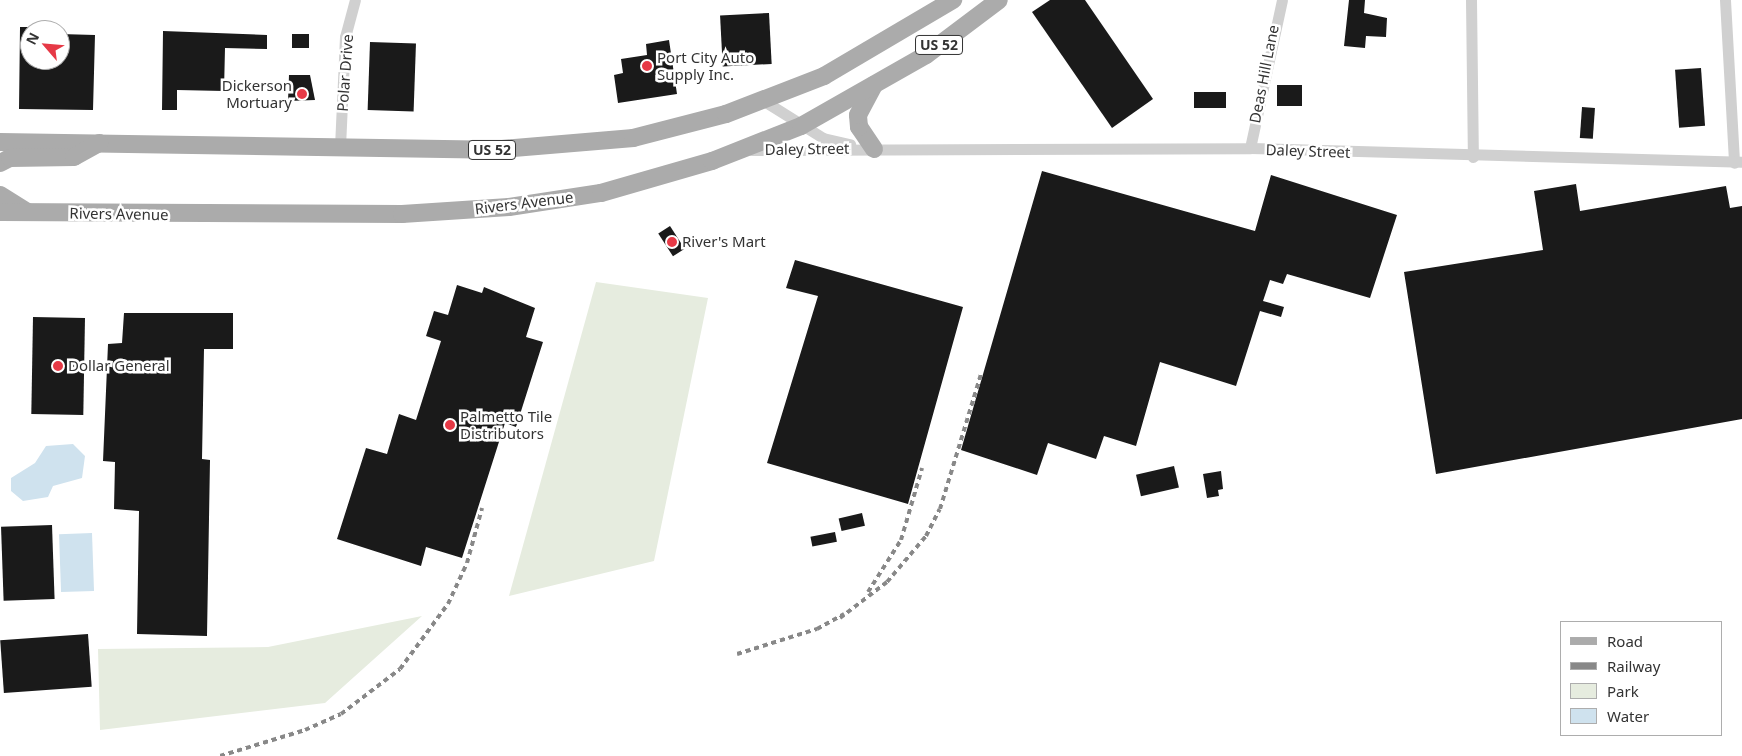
<!DOCTYPE html>
<html>
<head>
<meta charset="utf-8">
<style>
	body { margin:0 }
	#map { position:relative; width:1742px; height:756px; overflow:hidden; background:#fff; font-family:"Noto Sans",sans-serif }
	div>[style] { position:absolute }
	.green>* { inset:0; background:#e6ecdf }
	.water>* { inset:0; background:#cfe2ee; transform-origin:0 0 }
	.building>* { inset:0; background:#1a1a1a; transform-origin:0 0 }
	.minor>* { height:11px; margin:-5.5px; padding:0 5.5px; transform-origin:5.5px; border-radius:5.5px; background:#d0d0d0 }
	.primary>* { height:18px; margin:-9px; padding:0 9px; transform-origin:9px; border-radius:9px; background:#ababab }
	.rail>* { height:4px; margin-top:-2px; transform-origin:0; background:repeating-linear-gradient(90deg,#888 0 5px,transparent 0 9px) }
	.dots>* { width:14px; height:14px; translate:-50% -50%; box-sizing:border-box; border:2px solid #fff; border-radius:50% }
	span { translate:-50% -50%; white-space:nowrap; text-align:center; line-height:1.15; -webkit-text-stroke:5px #fff; paint-order:stroke }
	.shield-label span { padding:1px 4px; background:#fff; border:1px solid; border-radius:4px; -webkit-text-stroke-width:0 }
	.shield-label { font-size:14px; color:#333; font-weight:700 }
	.poi-label { font-size:15px; color:#333 }
	.left { translate:0 -50%; text-align:left }
	.right { translate:-100% -50%; text-align:right }
	.street-label { font-size:15px; color:#333 }
	.legend { position:absolute; left:1560px; top:621px; width:162px; height:115px; box-sizing:border-box; background:#fff; border:1px solid #adadad; margin:0; padding:6px 9px; list-style:none; font-size:15px; color:#333 }
	.legend li { display:flex; align-items:center; gap:10px; height:25px }
	.legend b { width:25px; border:1px solid #adadad }
	.north { position:absolute; left:20px; top:20px; width:50px; height:50px; box-sizing:border-box; background:#fff; border:1px solid #adadad; border-radius:50%; rotate:297deg; font-size:14px; font-weight:700; line-height:20px; text-align:center; color:#333 }
	.north::after { content:''; display:block; margin:auto; width:18px; height:22px; background:#e63946; clip-path:polygon(50% 0,100% 100%,50% 72%,0 100%) }
</style>
</head>
<body>
<div id="map">
	<div class="green">
		<i style="clip-path:polygon(596px 282px,708px 298px,654px 561px,509px 596px)"></i>
		<i style="clip-path:polygon(422px 616px,325px 703px,100px 730px,98px 649px,268px 647px)"></i>
	</div>
	<div class="water">
		<i style="clip-path:polygon(73px 444px,85px 456px,82px 478px,53px 486px,48px 497px,23px 501px,11px 491px,11px 478px,35px 463px,46px 446px)"></i>
		<i style="left:92px;top:533px;width:58px;height:33px;rotate:88deg"></i>
	</div>
	<div class="building">
		<i style="clip-path:polygon(1050px 0,1085px 0,1153px 99px,1112px 128px,1032px 12px)"></i>
		<i style="clip-path:polygon(1349px 0,1365px 0,1364px 13px,1387px 18px,1386px 37px,1366px 36px,1365px 48px,1344px 46px)"></i>
		<i style="left:769px;top:13px;width:51px;height:49px;rotate:87deg"></i>
		<i style="clip-path:polygon(20px 27px,30px 27px,30px 60px,60px 60px,60px 34px,95px 35px,93px 110px,19px 109px)"></i>
		<i style="clip-path:polygon(163px 31px,267px 35px,267px 49px,225px 48px,224px 91px,177px 90px,177px 110px,162px 110px)"></i>
		<i style="left:292px;top:34px;width:17px;height:14px"></i>
		<i style="clip-path:polygon(669px 40px,677px 94px,618px 103px,614px 75px,623px 73px,621px 59px,647px 55px,646px 44px)"></i>
		<i style="left:370px;top:42px;width:46px;height:68px;rotate:2deg"></i>
		<i style="left:1701px;top:68px;width:58px;height:26px;rotate:86deg"></i>
		<i style="clip-path:polygon(289px 75px,310px 75px,315px 100px,288px 101px)"></i>
		<i style="left:1277px;top:85px;width:25px;height:21px"></i>
		<i style="left:1226px;top:92px;width:16px;height:32px;rotate:90deg"></i>
		<i style="left:1582px;top:107px;width:13px;height:31px;rotate:4deg"></i>
		<i style="clip-path:polygon(1042px 171px,1255px 231px,1271px 175px,1397px 215px,1370px 298px,1287px 274px,1283px 284px,1270px 280px,1263px 301px,1284px 307px,1281px 317px,1260px 311px,1236px 386px,1160px 362px,1136px 446px,1104px 436px,1096px 459px,1048px 443px,1037px 475px,961px 450px)"></i>
		<i style="clip-path:polygon(1576px 184px,1580px 211px,1726px 186px,1730px 208px,1742px 206px,1742px 419px,1436px 474px,1404px 272px,1543px 250px,1534px 191px)"></i>
		<i style="left:670px;top:226px;width:27px;height:14px;rotate:57deg"></i>
		<i style="clip-path:polygon(795px 260px,963px 307px,908px 504px,767px 463px,818px 296px,786px 288px)"></i>
		<i style="clip-path:polygon(457px 285px,482px 293px,484px 287px,535px 308px,526px 337px,543px 342px,516px 427px,505px 423px,462px 558px,426px 547px,421px 566px,337px 539px,366px 448px,387px 454px,399px 414px,416px 420px,441px 341px,426px 336px,434px 311px,448px 315px)"></i>
		<i style="clip-path:polygon(124px 313px,233px 313px,233px 349px,204px 349px,202px 459px,210px 460px,207px 636px,137px 634px,139px 511px,114px 509px,115px 462px,103px 461px,108px 344px,122px 343px)"></i>
		<i style="left:33px;top:317px;width:52px;height:97px;rotate:1deg"></i>
		<i style="left:1174px;top:466px;width:22px;height:39px;rotate:77deg"></i>
		<i style="clip-path:polygon(1221px 471px,1223px 489px,1218px 490px,1219px 496px,1207px 498px,1203px 474px)"></i>
		<i style="left:862px;top:513px;width:13px;height:24px;rotate:77deg"></i>
		<i style="left:52px;top:525px;width:74px;height:51px;rotate:88deg"></i>
		<i style="left:835px;top:532px;width:10px;height:25px;rotate:79deg"></i>
		<i style="left:88px;top:634px;width:53px;height:88px;rotate:86deg"></i>
	</div>
	<div class="minor">
		<i style="left:1471px;top:0;width:157px;rotate:89.3deg"></i>
		<i style="left:1725px;top:0;width:163px;rotate:86.8deg"></i>
		<i style="left:764px;top:101px;width:70px;rotate:32.1deg"></i>
		<i style="left:823px;top:138px;width:28px;rotate:13deg"></i>
		<i style="left:340px;top:147px;width:110px;rotate:-87.4deg"></i>
		<i style="left:345px;top:37px;width:38px;rotate:-75deg"></i>
		<i style="left:1250px;top:148px;width:151px;rotate:-77.8deg"></i>
		<i style="left:752px;top:150px;width:498px;rotate:-0.2deg"></i>
		<i style="left:1250px;top:148px;width:492px;rotate:1.6deg"></i>
	</div>
	<div class="primary">
		<i style="left:0;top:142px;width:491px;rotate:0.9deg"></i>
		<i style="left:491px;top:150px;width:143px;rotate:-4.8deg"></i>
		<i style="left:633px;top:138px;width:96px;rotate:-14.5deg"></i>
		<i style="left:726px;top:114px;width:105px;rotate:-21.2deg"></i>
		<i style="left:824px;top:76px;width:150px;rotate:-30.5deg"></i>
		<i style="left:874px;top:149px;width:27px;rotate:-124deg"></i>
		<i style="left:859px;top:127px;width:12px;rotate:-95deg"></i>
		<i style="left:858px;top:115px;width:34px;rotate:-62deg"></i>
		<i style="left:0;top:163px;width:11px;rotate:-27deg"></i>
		<i style="left:10px;top:158px;width:64px;rotate:-0.9deg"></i>
		<i style="left:74px;top:157px;width:29px;rotate:-29deg"></i>
		<i style="left:0;top:195px;width:32px;rotate:32deg"></i>
		<i style="left:0;top:212px;width:402px;rotate:0.3deg"></i>
		<i style="left:402px;top:214px;width:107px;rotate:-3.7deg"></i>
		<i style="left:509px;top:207px;width:93px;rotate:-8.7deg"></i>
		<i style="left:601px;top:193px;width:116px;rotate:-16.1deg"></i>
		<i style="left:712px;top:161px;width:96px;rotate:-21.5deg"></i>
		<i style="left:801px;top:126px;width:144px;rotate:-29.6deg"></i>
		<i style="left:926px;top:55px;width:91px;rotate:-37deg"></i>
	</div>
	<div class="rail">
		<i style="left:868px;top:592px;width:62px;rotate:-57.6deg"></i>
		<i style="left:901px;top:540px;width:75px;rotate:-73.7deg"></i>
		<i style="left:840px;top:618px;width:59px;rotate:-37.5deg"></i>
		<i style="left:887px;top:582px;width:60px;rotate:-49.7deg"></i>
		<i style="left:926px;top:536px;width:30px;rotate:-63deg"></i>
		<i style="left:940px;top:509px;width:141px;rotate:-73.1deg"></i>
		<i style="left:737px;top:654px;width:84px;rotate:-17.4deg"></i>
		<i style="left:817px;top:629px;width:31px;rotate:-29deg"></i>
		<i style="left:220px;top:756px;width:89px;rotate:-17deg"></i>
		<i style="left:305px;top:730px;width:39px;rotate:-24deg"></i>
		<i style="left:341px;top:714px;width:74px;rotate:-37.3deg"></i>
		<i style="left:400px;top:669px;width:81px;rotate:-53.6deg"></i>
		<i style="left:448px;top:604px;width:45px;rotate:-65.1deg"></i>
		<i style="left:467px;top:563px;width:57px;rotate:-74.7deg"></i>
	</div>
	<div class="dots">
		<i style="left:647px;top:66px;background:#e63946"></i>
		<i style="left:302px;top:94px;background:#e63946"></i>
		<i style="left:672px;top:242px;background:#e63946"></i>
		<i style="left:58px;top:366px;background:#e63946"></i>
		<i style="left:450px;top:425px;background:#e63946"></i>
	</div>
	<div class="shield-label">
		<span style="left:939px;top:45px">US 52</span>
		<span style="left:492px;top:150px">US 52</span>
	</div>
	<div class="poi-label">
		<span class="left" style="left:657px;top:66px">Port City Auto<br>Supply Inc.</span>
		<span class="right" style="left:292px;top:94px">Dickerson<br>Mortuary</span>
		<span class="left" style="left:682px;top:242px">River's Mart</span>
		<span class="left" style="left:68px;top:366px">Dollar General</span>
		<span class="left" style="left:460px;top:425px">Palmetto Tile<br>Distributors</span>
	</div>
	<div class="street-label">
		<span style="left:345px;top:73px;rotate:-86deg">Polar Drive</span>
		<span style="left:1264px;top:74px;rotate:-79deg">Deas Hill Lane</span>
		<span style="left:807px;top:149px;rotate:-1deg">Daley Street</span>
		<span style="left:1308px;top:151px;rotate:2deg">Daley Street</span>
		<span style="left:524px;top:203px;rotate:-7deg">Rivers Avenue</span>
		<span style="left:119px;top:214px;rotate:1deg">Rivers Avenue</span>
	</div>
	<ul class="legend">
	<li><b style="height:6px;background:#ababab"></b>Road</li>
	<li><b style="height:6px;background:#888"></b>Railway</li>
	<li><b style="height:14px;background:#e6ecdf"></b>Park</li>
	<li><b style="height:14px;background:#cfe2ee"></b>Water</li>
	</ul>
	<div class="north">N</div>
</div>
</body>
</html>
